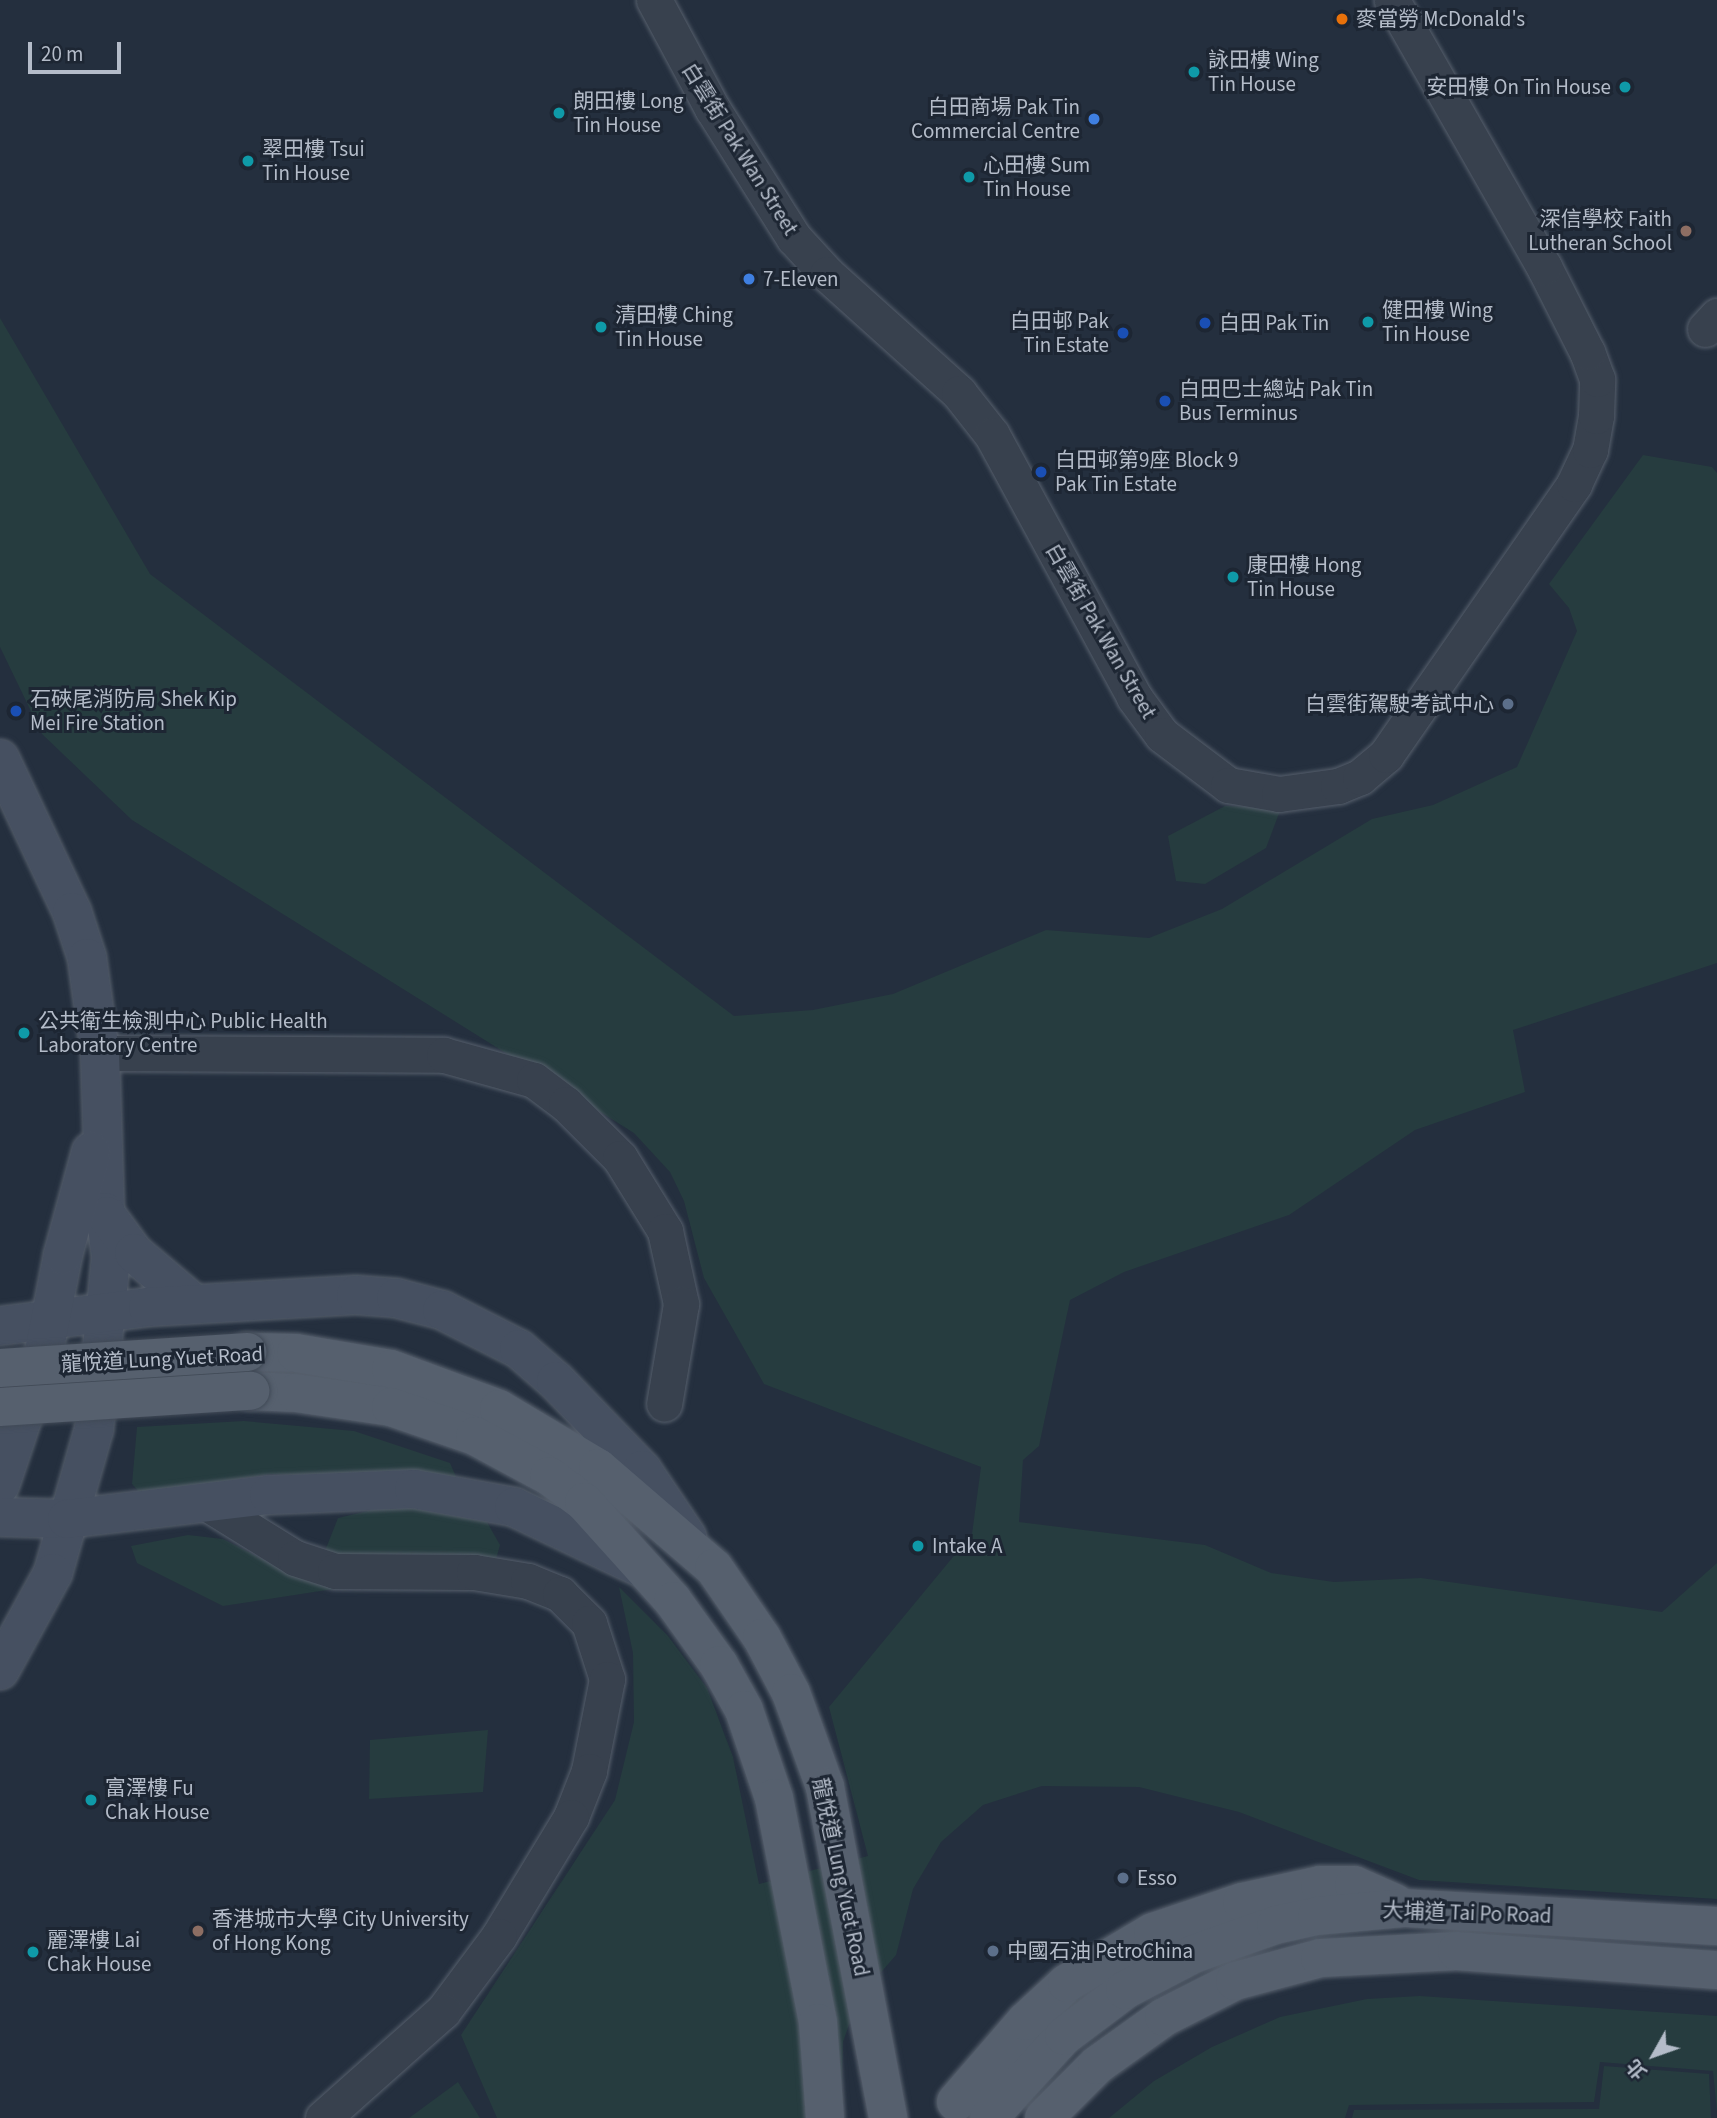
<!DOCTYPE html>
<html>
<head>
<meta charset="utf-8">
<style>
	body { margin:0 }
	#map { position:relative; width:1717px; height:2118px; overflow:hidden; background:#242f3e; font-family:"Source Sans 3","Noto Sans TC",sans-serif }
	div>[style] { position:absolute }
	.green>* { inset:0; background:#263c3f }
	.roads { filter:drop-shadow(0 0 2px #565f6c) drop-shadow(0 0 2px #565f6c) }
	.street>* { height:35px; margin:-17.5px; padding:0 17.5px; transform-origin:17.5px; border-radius:17.5px; background:#38414e }
	.secondary>* { height:38px; margin:-19px; padding:0 19px; transform-origin:19px; border-radius:19px; background:#465061 }
	.primary>* { height:38px; margin:-19px; padding:0 19px; transform-origin:19px; border-radius:19px; background:#56606e }
	.bridges { filter:drop-shadow(0 0 2px #414a57) drop-shadow(0 0 2px #414a57) }
	.primary-bridge>* { height:38px; margin:-19px; padding:0 19px; transform-origin:19px; border-radius:19px; background:#56606e }
	.dots>* { width:19px; height:19px; translate:-50% -50%; box-sizing:border-box; border:4px solid #1d2633; border-radius:50% }
	span { translate:-50% -50%; white-space:nowrap; text-align:center; line-height:1.15; -webkit-text-stroke:6px #1d2633; paint-order:stroke }
	.poi-label { font-size:21px; color:#b4bcc9 }
	.left { translate:0 -50%; text-align:left }
	.right { translate:-100% -50%; text-align:right }
	.street-label { font-size:21px; color:#b4bcc9 }
	.north { position:absolute; left:1619px; top:2020px; width:70px; height:70px; -webkit-text-stroke:5px #1d2633; paint-order:stroke; rotate:230deg; font-size:19px; font-weight:700; line-height:28px; text-align:center; color:#b4bcc9 }
	.north::after { content:''; display:block; margin:auto; width:24px; height:32px; background:#b4bcc9; clip-path:polygon(50% 0,100% 100%,50% 72%,0 100%) }
	.scale { position:absolute; left:28px; top:42px; width:93px; height:32px; box-sizing:border-box; border:4px solid #b4bcc9; border-top:0; padding-left:9px; font-size:21px; line-height:24px; white-space:nowrap; color:#b4bcc9; -webkit-text-stroke:5px #1d2633; paint-order:stroke }
</style>
</head>
<body>
<div id="map">
	<div class="green">
		<i style="clip-path:polygon(0 318px,150px 574px,734px 1016px,813px 1010px,893px 994px,1046px 930px,1149px 938px,1222px 909px,1372px 819px,1433px 805px,1517px 767px,1577px 631px,1569px 608px,1549px 584px,1643px 455px,1712px 467px,1717px 473px,1717px 963px,1513px 1030px,1525px 1092px,1415px 1130px,1289px 1215px,1124px 1272px,1070px 1300px,1039px 1446px,1023px 1460px,1019px 1522px,1205px 1545px,1271px 1573px,1334px 1582px,1421px 1578px,1662px 1612px,1717px 1563px,1717px 1899px,1419px 1880px,1239px 1812px,1139px 1787px,1042px 1786px,983px 1805px,941px 1842px,913px 1889px,896px 1955px,858px 1999px,843px 2042px,841px 2118px,497px 2118px,461px 2035px,615px 1800px,634px 1722px,633px 1653px,619px 1587px,668px 1636px,707px 1688px,733px 1757px,759px 1884px,868px 1856px,829px 1707px,972px 1534px,981px 1467px,764px 1384px,704px 1278px,684px 1201px,670px 1172px,634px 1133px,132px 820px,42px 734px,0 647px)"></i>
		<i style="clip-path:polygon(1225px 806px,1281px 808px,1266px 848px,1205px 884px,1176px 881px,1168px 836px)"></i>
		<i style="clip-path:polygon(244px 1421px,354px 1431px,450px 1463px,457px 1479px,271px 1474px,141px 1494px,132px 1484px,137px 1427px)"></i>
		<i style="clip-path:polygon(394px 1505px,487px 1522px,500px 1545px,495px 1563px,323px 1556px,338px 1518px)"></i>
		<i style="clip-path:polygon(188px 1535px,223px 1539px,294px 1575px,340px 1588px,223px 1606px,137px 1563px,131px 1546px)"></i>
		<i style="clip-path:polygon(488px 1730px,483px 1792px,369px 1799px,370px 1740px)"></i>
		<i style="clip-path:polygon(1420px 1996px,1717px 2016px,1717px 2112px,1713px 2071px,1600px 2062px,1594px 2102px,1349px 2105px,1345px 2118px,1109px 2118px,1154px 2081px,1212px 2047px,1280px 2017px,1367px 1999px)"></i>
		<i style="clip-path:polygon(1604px 2066px,1709px 2074px,1711px 2118px,1352px 2118px,1354px 2110px,1599px 2109px)"></i>
		<i style="clip-path:polygon(458px 2082px,480px 2118px,409px 2118px)"></i>
	</div>
	<div class="roads">
		<div class="street">
			<i style="left:654px;top:0;width:123px;rotate:61.8deg"></i>
			<i style="left:712px;top:108px;width:154px;rotate:57.8deg"></i>
			<i style="left:794px;top:238px;width:49px;rotate:47.5deg"></i>
			<i style="left:827px;top:274px;width:178px;rotate:42deg"></i>
			<i style="left:959px;top:393px;width:53px;rotate:51.8deg"></i>
			<i style="left:992px;top:435px;width:298px;rotate:61.5deg"></i>
			<i style="left:1134px;top:697px;width:47px;rotate:53.6deg"></i>
			<i style="left:1162px;top:735px;width:83px;rotate:37.1deg"></i>
			<i style="left:1228px;top:785px;width:52px;rotate:10deg"></i>
			<i style="left:1279px;top:794px;width:60px;rotate:-7.7deg"></i>
			<i style="left:1338px;top:786px;width:24px;rotate:-22deg"></i>
			<i style="left:1360px;top:777px;width:34px;rotate:-40deg"></i>
			<i style="left:1386px;top:755px;width:330px;rotate:-55.2deg"></i>
			<i style="left:1574px;top:484px;width:38px;rotate:-65deg"></i>
			<i style="left:1590px;top:450px;width:35px;rotate:-80deg"></i>
			<i style="left:1596px;top:416px;width:37px;rotate:-88deg"></i>
			<i style="left:1597px;top:379px;width:29px;rotate:-110deg"></i>
			<i style="left:1587px;top:352px;width:95px;rotate:-116.8deg"></i>
			<i style="left:1544px;top:267px;width:307px;rotate:-119.7deg"></i>
			<i style="left:1705px;top:329px;width:18px;rotate:-47deg"></i>
			<i style="left:100px;top:1053px;width:344px;rotate:0.3deg"></i>
			<i style="left:444px;top:1055px;width:93px;rotate:15.5deg"></i>
			<i style="left:534px;top:1080px;width:40px;rotate:37deg"></i>
			<i style="left:566px;top:1104px;width:76px;rotate:45deg"></i>
			<i style="left:620px;top:1158px;width:86px;rotate:58.3deg"></i>
			<i style="left:665px;top:1231px;width:75px;rotate:77.6deg"></i>
			<i style="left:681px;top:1304px;width:101px;rotate:99.6deg"></i>
			<i style="left:208px;top:1504px;width:102px;rotate:31.8deg"></i>
			<i style="left:295px;top:1558px;width:42px;rotate:18deg"></i>
			<i style="left:335px;top:1571px;width:139px;rotate:0.4deg"></i>
			<i style="left:474px;top:1572px;width:55px;rotate:9.5deg"></i>
			<i style="left:528px;top:1581px;width:35px;rotate:22deg"></i>
			<i style="left:560px;top:1594px;width:41px;rotate:45deg"></i>
			<i style="left:589px;top:1623px;width:59px;rotate:72.2deg"></i>
			<i style="left:607px;top:1679px;width:94px;rotate:101.1deg"></i>
			<i style="left:589px;top:1771px;width:49px;rotate:111.4deg"></i>
			<i style="left:571px;top:1817px;width:139px;rotate:121.2deg"></i>
			<i style="left:499px;top:1936px;width:94px;rotate:126.7deg"></i>
			<i style="left:443px;top:2011px;width:161px;rotate:138.3deg"></i>
		</div>
		<div class="secondary">
			<i style="left:0;top:759px;width:169px;rotate:64.8deg"></i>
			<i style="left:72px;top:912px;width:48px;rotate:71.9deg"></i>
			<i style="left:87px;top:958px;width:96px;rotate:82.2deg"></i>
			<i style="left:100px;top:1053px;width:159px;rotate:88.2deg"></i>
			<i style="left:105px;top:1212px;width:45px;rotate:82.4deg"></i>
			<i style="left:111px;top:1257px;width:173px;rotate:95.6deg"></i>
			<i style="left:94px;top:1429px;width:150px;rotate:105.9deg"></i>
			<i style="left:53px;top:1573px;width:111px;rotate:118.7deg"></i>
			<i style="left:107px;top:1216px;width:46px;rotate:53.9deg"></i>
			<i style="left:134px;top:1253px;width:77px;rotate:40.3deg"></i>
			<i style="left:0;top:1326px;width:149px;rotate:-7.3deg"></i>
			<i style="left:148px;top:1307px;width:208px;rotate:-3.3deg"></i>
			<i style="left:356px;top:1295px;width:40px;rotate:4.3deg"></i>
			<i style="left:396px;top:1298px;width:48px;rotate:14.6deg"></i>
			<i style="left:442px;top:1310px;width:86px;rotate:26.9deg"></i>
			<i style="left:519px;top:1349px;width:49px;rotate:40.9deg"></i>
			<i style="left:556px;top:1381px;width:124px;rotate:46deg"></i>
			<i style="left:642px;top:1470px;width:81px;rotate:56.1deg"></i>
			<i style="left:0;top:1485px;width:135px;rotate:-71.4deg"></i>
			<i style="left:43px;top:1357px;width:104px;rotate:-78.9deg"></i>
			<i style="left:63px;top:1255px;width:107px;rotate:-74.8deg"></i>
			<i style="left:0;top:1517px;width:67px;rotate:1.7deg"></i>
			<i style="left:67px;top:1519px;width:203px;rotate:-6.8deg"></i>
			<i style="left:269px;top:1495px;width:145px;rotate:-2.4deg"></i>
			<i style="left:414px;top:1489px;width:102px;rotate:10.2deg"></i>
			<i style="left:514px;top:1507px;width:142px;rotate:25.5deg"></i>
		</div>
		<div class="primary">
			<i style="left:247px;top:1352px;width:49px;rotate:1.2deg"></i>
			<i style="left:296px;top:1353px;width:96px;rotate:9.6deg"></i>
			<i style="left:391px;top:1369px;width:115px;rotate:20.3deg"></i>
			<i style="left:499px;top:1409px;width:115px;rotate:30.8deg"></i>
			<i style="left:598px;top:1468px;width:153px;rotate:40.8deg"></i>
			<i style="left:714px;top:1568px;width:85px;rotate:55.6deg"></i>
			<i style="left:762px;top:1638px;width:62px;rotate:62.2deg"></i>
			<i style="left:791px;top:1693px;width:100px;rotate:70.1deg"></i>
			<i style="left:825px;top:1787px;width:337px;rotate:79.2deg"></i>
			<i style="left:250px;top:1391px;width:46px;rotate:2.5deg"></i>
			<i style="left:296px;top:1393px;width:96px;rotate:8.4deg"></i>
			<i style="left:391px;top:1407px;width:89px;rotate:19deg"></i>
			<i style="left:475px;top:1436px;width:84px;rotate:28.4deg"></i>
			<i style="left:549px;top:1476px;width:44px;rotate:36.6deg"></i>
			<i style="left:584px;top:1502px;width:133px;rotate:48deg"></i>
			<i style="left:673px;top:1601px;width:79px;rotate:54.3deg"></i>
			<i style="left:719px;top:1665px;width:51px;rotate:60.9deg"></i>
			<i style="left:744px;top:1710px;width:93px;rotate:71.2deg"></i>
			<i style="left:774px;top:1798px;width:229px;rotate:78.9deg"></i>
			<i style="left:818px;top:2023px;width:95px;rotate:85.8deg"></i>
			<i style="left:956px;top:2102px;width:107px;rotate:-49.2deg"></i>
			<i style="left:1026px;top:2021px;width:56px;rotate:-42.8deg"></i>
			<i style="left:1067px;top:1983px;width:100px;rotate:-30.7deg"></i>
			<i style="left:1153px;top:1932px;width:94px;rotate:-18.6deg"></i>
			<i style="left:1242px;top:1902px;width:80px;rotate:-12.3deg"></i>
			<i style="left:1320px;top:1885px;width:34px"></i>
			<i style="left:1354px;top:1885px;width:45px;rotate:23.7deg"></i>
			<i style="left:989px;top:2118px;width:111px;rotate:-47.6deg"></i>
			<i style="left:1064px;top:2036px;width:76px;rotate:-37deg"></i>
			<i style="left:1125px;top:1990px;width:78px;rotate:-27.6deg"></i>
			<i style="left:1194px;top:1954px;width:87px;rotate:-19.5deg"></i>
			<i style="left:1276px;top:1925px;width:42px;rotate:-12.4deg"></i>
			<i style="left:1317px;top:1916px;width:87px;rotate:-5.3deg"></i>
			<i style="left:1404px;top:1908px;width:314px;rotate:3.3deg"></i>
			<i style="left:1044px;top:2118px;width:75px;rotate:-45deg"></i>
			<i style="left:1097px;top:2065px;width:82px;rotate:-35.6deg"></i>
			<i style="left:1164px;top:2017px;width:80px;rotate:-26.9deg"></i>
			<i style="left:1235px;top:1981px;width:88px;rotate:-15.1deg"></i>
			<i style="left:1320px;top:1958px;width:137px;rotate:-2.9deg"></i>
			<i style="left:1457px;top:1951px;width:261px;rotate:4.2deg"></i>
		</div>
	</div>
	<div class="bridges">
		<div class="primary-bridge">
			<i style="left:0;top:1368px;width:248px;rotate:-3.7deg"></i>
			<i style="left:0;top:1407px;width:251px;rotate:-3.7deg"></i>
		</div>
	</div>
	<div class="dots">
		<i style="left:1342px;top:19px;background:#e8710a"></i>
		<i style="left:1194px;top:72px;background:#0f9aa8"></i>
		<i style="left:1625px;top:87px;background:#0f9aa8"></i>
		<i style="left:559px;top:113px;background:#0f9aa8"></i>
		<i style="left:1094px;top:119px;background:#3f7fe0"></i>
		<i style="left:248px;top:161px;background:#0f9aa8"></i>
		<i style="left:969px;top:177px;background:#0f9aa8"></i>
		<i style="left:1686px;top:231px;background:#8d6e63"></i>
		<i style="left:749px;top:279px;background:#3f7fe0"></i>
		<i style="left:1368px;top:322px;background:#0f9aa8"></i>
		<i style="left:1205px;top:323px;background:#1a4fb4"></i>
		<i style="left:601px;top:327px;background:#0f9aa8"></i>
		<i style="left:1123px;top:333px;background:#1a4fb4"></i>
		<i style="left:1165px;top:401px;background:#1a4fb4"></i>
		<i style="left:1041px;top:472px;background:#1a4fb4"></i>
		<i style="left:1233px;top:577px;background:#0f9aa8"></i>
		<i style="left:1508px;top:704px;background:#5c6f8a"></i>
		<i style="left:16px;top:711px;background:#1a4fb4"></i>
		<i style="left:24px;top:1033px;background:#0f9aa8"></i>
		<i style="left:918px;top:1546px;background:#0f9aa8"></i>
		<i style="left:91px;top:1800px;background:#0f9aa8"></i>
		<i style="left:1123px;top:1878px;background:#5c6f8a"></i>
		<i style="left:198px;top:1931px;background:#8d6e63"></i>
		<i style="left:993px;top:1951px;background:#5c6f8a"></i>
		<i style="left:33px;top:1952px;background:#0f9aa8"></i>
	</div>
	<div class="poi-label">
		<span class="left" style="left:1356px;top:19px">麥當勞 McDonald's</span>
		<span class="left" style="left:1208px;top:72px">詠田樓 Wing<br>Tin House</span>
		<span class="right" style="left:1611px;top:87px">安田樓 On Tin House</span>
		<span class="left" style="left:573px;top:113px">朗田樓 Long<br>Tin House</span>
		<span class="right" style="left:1080px;top:119px">白田商場 Pak Tin<br>Commercial Centre</span>
		<span class="left" style="left:262px;top:161px">翠田樓 Tsui<br>Tin House</span>
		<span class="left" style="left:983px;top:177px">心田樓 Sum<br>Tin House</span>
		<span class="right" style="left:1672px;top:231px">深信學校 Faith<br>Lutheran School</span>
		<span class="left" style="left:763px;top:279px">7-Eleven</span>
		<span class="left" style="left:1382px;top:322px">健田樓 Wing<br>Tin House</span>
		<span class="left" style="left:615px;top:327px">清田樓 Ching<br>Tin House</span>
		<span class="right" style="left:1109px;top:333px">白田邨 Pak<br>Tin Estate</span>
		<span class="left" style="left:1219px;top:323px">白田 Pak Tin</span>
		<span class="left" style="left:1179px;top:401px">白田巴士總站 Pak Tin<br>Bus Terminus</span>
		<span class="left" style="left:1055px;top:472px">白田邨第9座 Block 9<br>Pak Tin Estate</span>
		<span class="left" style="left:1247px;top:577px">康田樓 Hong<br>Tin House</span>
		<span class="left" style="left:30px;top:711px">石硤尾消防局 Shek Kip<br>Mei Fire Station</span>
		<span class="right" style="left:1494px;top:704px">白雲街駕駛考試中心</span>
		<span class="left" style="left:38px;top:1033px">公共衛生檢測中心 Public Health<br>Laboratory Centre</span>
		<span class="left" style="left:932px;top:1546px">Intake A</span>
		<span class="left" style="left:105px;top:1800px">富澤樓 Fu<br>Chak House</span>
		<span class="left" style="left:1137px;top:1878px">Esso</span>
		<span class="left" style="left:212px;top:1931px">香港城市大學 City University<br>of Hong Kong</span>
		<span class="left" style="left:47px;top:1952px">麗澤樓 Lai<br>Chak House</span>
		<span class="left" style="left:1007px;top:1951px">中國石油 PetroChina</span>
	</div>
	<div class="street-label">
		<span style="left:740px;top:149px;rotate:58deg">白雲街 Pak Wan Street</span>
		<span style="left:1101px;top:631px;rotate:60deg">白雲街 Pak Wan Street</span>
		<span style="left:162px;top:1359px;rotate:-3deg">龍悅道 Lung Yuet Road</span>
		<span style="left:841px;top:1877px;rotate:78deg">龍悅道 Lung Yuet Road</span>
		<span style="left:1467px;top:1913px;rotate:2deg">大埔道 Tai Po Road</span>
	</div>
	<div class="north">北</div>
	<div class="scale">20 m</div>
</div>
</body>
</html>
